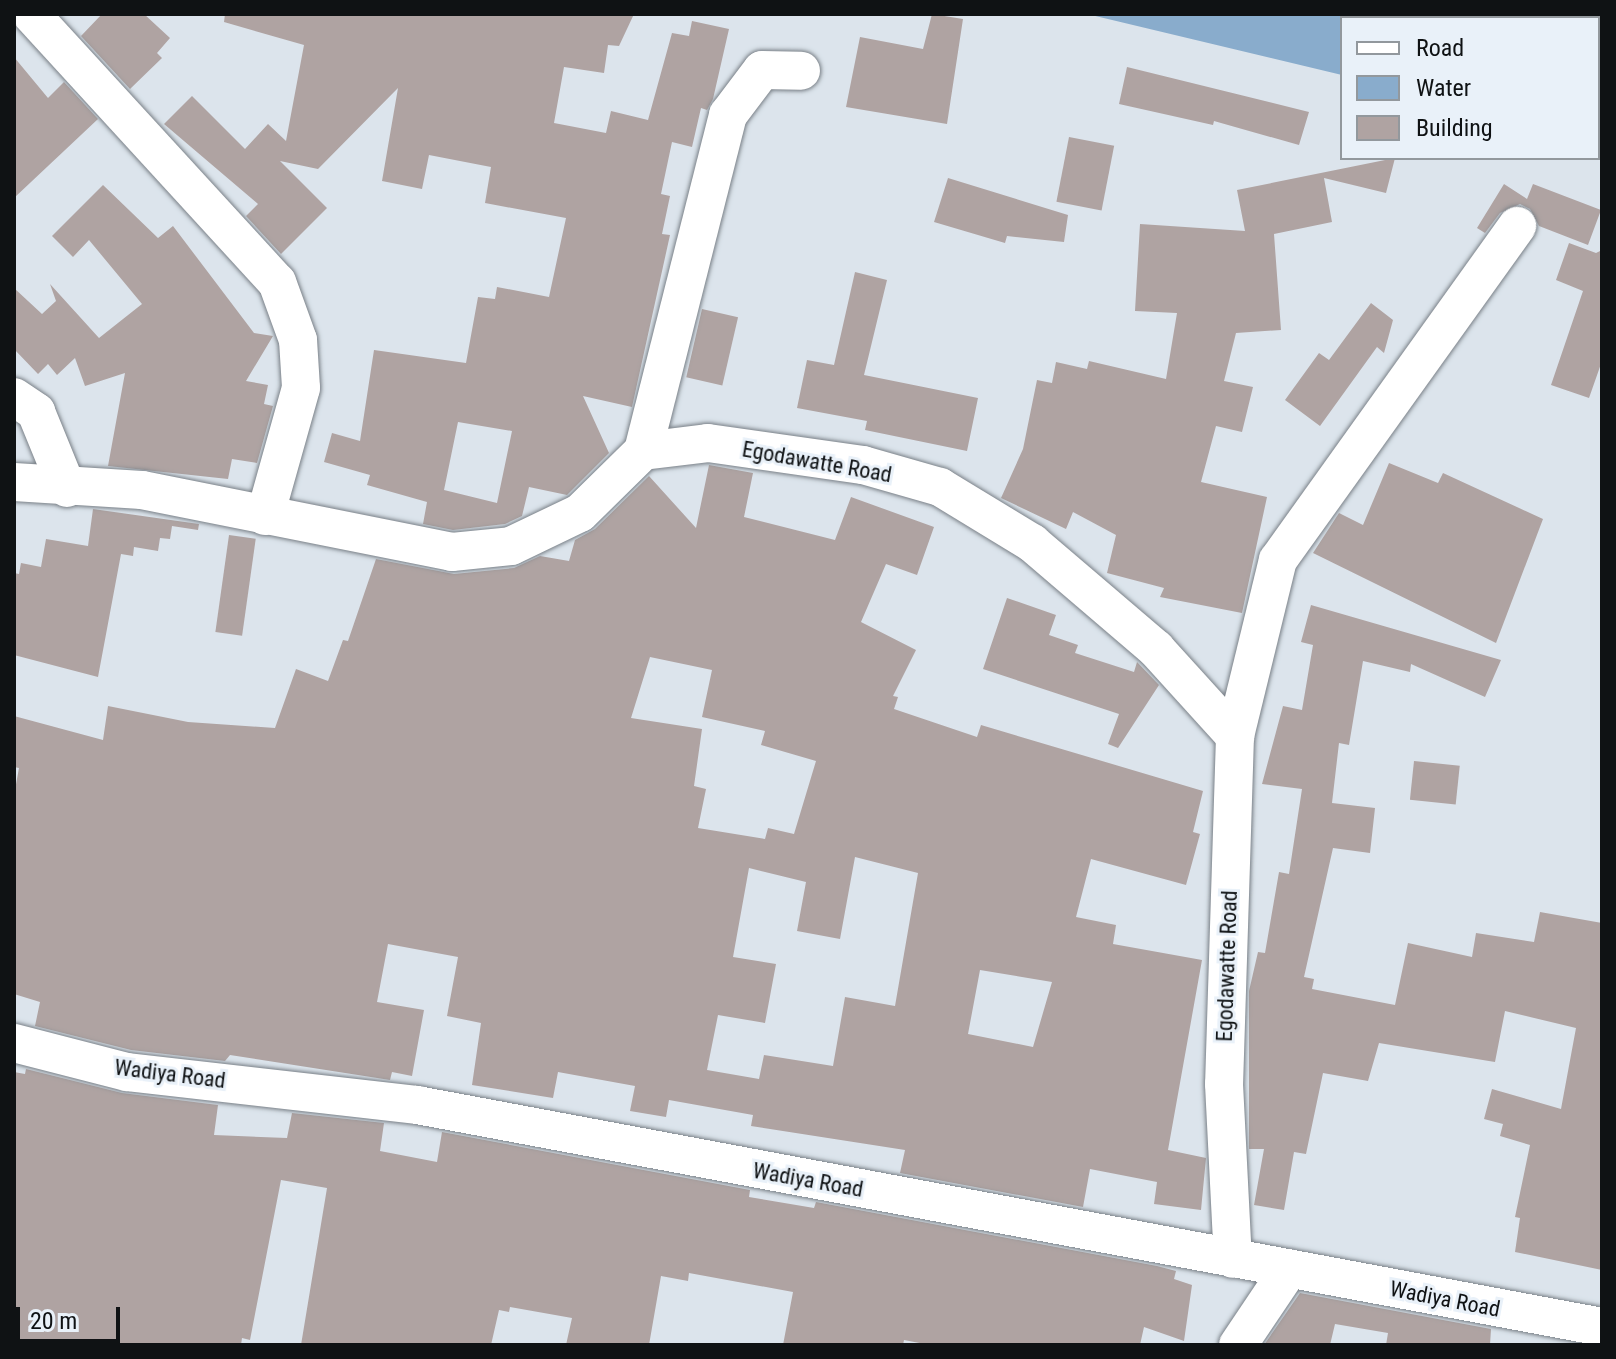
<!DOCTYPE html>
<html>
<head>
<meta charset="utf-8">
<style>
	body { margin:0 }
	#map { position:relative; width:1616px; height:1359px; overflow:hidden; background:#dce4ec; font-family:"Roboto Condensed",sans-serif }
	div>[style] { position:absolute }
	.water>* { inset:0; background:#89accc }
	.building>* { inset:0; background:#afa3a2; transform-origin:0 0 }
	.roads { filter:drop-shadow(0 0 2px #798087) drop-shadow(0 0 2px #798087) }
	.minor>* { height:38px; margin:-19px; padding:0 19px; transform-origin:19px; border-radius:19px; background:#fff }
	span { translate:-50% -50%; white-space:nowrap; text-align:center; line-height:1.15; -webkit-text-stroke:6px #e9f1f9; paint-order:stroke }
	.street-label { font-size:22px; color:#0f1214 }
	.frame { position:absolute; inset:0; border:16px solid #0f1214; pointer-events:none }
	.legend { position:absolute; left:1340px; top:16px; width:260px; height:144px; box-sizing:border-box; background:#e9f1f9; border:2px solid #92989d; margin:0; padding:10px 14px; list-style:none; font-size:24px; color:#0f1214 }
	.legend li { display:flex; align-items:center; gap:16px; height:40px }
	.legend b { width:40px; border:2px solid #92989d }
	.scale { position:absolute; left:16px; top:1307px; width:104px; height:36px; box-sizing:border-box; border:4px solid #0f1214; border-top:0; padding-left:10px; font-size:24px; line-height:28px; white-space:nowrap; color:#0f1214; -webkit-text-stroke:6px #e9f1f9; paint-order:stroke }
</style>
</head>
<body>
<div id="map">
	<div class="water">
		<i style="clip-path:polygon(1087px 14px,1602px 14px,1602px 138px,1598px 18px,1342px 18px,1342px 75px)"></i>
	</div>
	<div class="building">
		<i style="clip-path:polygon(102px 14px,144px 14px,170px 38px,157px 53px,162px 58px,130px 89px,81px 36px)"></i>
		<i style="clip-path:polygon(evenodd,225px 14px,634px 14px,619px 46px,608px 45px,604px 73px,564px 67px,554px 123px,606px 133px,611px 111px,648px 120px,672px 33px,689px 36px,692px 21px,729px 29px,713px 99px,707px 110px,701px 108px,692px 147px,672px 142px,661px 194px,670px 196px,662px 234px,670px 235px,632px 407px,583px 396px,609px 453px,567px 495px,529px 487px,522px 516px,505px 524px,453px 530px,423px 524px,427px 502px,367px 485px,370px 475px,324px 462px,332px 433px,360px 441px,374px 350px,466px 363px,478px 297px,495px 299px,497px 287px,549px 297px,566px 218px,485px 203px,491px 167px,429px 155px,422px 189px,382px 181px,398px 88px,318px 169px,280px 161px,327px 208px,281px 254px,246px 216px,258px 204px,164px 124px,192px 96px,245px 149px,268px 124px,286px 141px,304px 45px,224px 22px,225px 14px,458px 422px,512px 431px,497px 503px,444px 490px,458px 422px)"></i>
		<i style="clip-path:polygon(932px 14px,963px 19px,947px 124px,846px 107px,860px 37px,923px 49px)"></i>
		<i style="clip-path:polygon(14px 57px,48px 98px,64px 82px,98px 119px,14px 198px)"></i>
		<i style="clip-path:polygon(1127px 67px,1309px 112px,1299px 145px,1214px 121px,1213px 125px,1119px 104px)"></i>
		<i style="left:1069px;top:137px;width:46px;height:66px;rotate:11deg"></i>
		<i style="clip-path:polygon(1395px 158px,1386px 193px,1324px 178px,1332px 222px,1274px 234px,1281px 330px,1236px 333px,1224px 381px,1253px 387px,1242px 432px,1216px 426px,1201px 482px,1267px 497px,1242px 613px,1160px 597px,1164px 588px,1107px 573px,1116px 535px,1073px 512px,1066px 529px,1001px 498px,1023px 449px,1037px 380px,1052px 383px,1056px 362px,1087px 369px,1089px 361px,1166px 379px,1177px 313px,1135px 311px,1140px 224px,1245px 231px,1237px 190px)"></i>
		<i style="clip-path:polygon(948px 178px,1068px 215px,1064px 242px,1007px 236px,1005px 243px,934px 222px)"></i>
		<i style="clip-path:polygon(1504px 184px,1527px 199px,1533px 184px,1601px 210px,1588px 245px,1539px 226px,1530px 209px,1520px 204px,1500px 213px,1485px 233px,1477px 228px)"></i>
		<i style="clip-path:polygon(103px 185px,158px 238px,173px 226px,254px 333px,273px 336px,246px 381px,268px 385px,264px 404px,273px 406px,257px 463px,232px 459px,228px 479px,108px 466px,125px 373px,85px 386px,75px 358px,57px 375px,48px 364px,38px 374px,14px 349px,14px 288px,42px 314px,56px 301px,50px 284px,99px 338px,142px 304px,89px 240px,73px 257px,52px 236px)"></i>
		<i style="clip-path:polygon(1569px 243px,1596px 253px,1602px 250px,1602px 361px,1589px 398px,1551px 385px,1583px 291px,1556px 280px)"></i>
		<i style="clip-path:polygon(855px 272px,887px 280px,864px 375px,978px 398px,967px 451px,865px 430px,867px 421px,797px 408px,807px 360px,834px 365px)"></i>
		<i style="clip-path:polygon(1371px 303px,1393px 320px,1384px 353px,1377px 347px,1320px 426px,1285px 400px,1319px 353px,1329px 360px)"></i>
		<i style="left:702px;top:309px;width:37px;height:70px;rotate:13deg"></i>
		<i style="clip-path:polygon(1389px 463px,1438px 483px,1443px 473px,1543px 519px,1496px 643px,1313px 553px,1339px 513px,1363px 525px)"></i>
		<i style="clip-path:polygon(evenodd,709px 465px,753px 473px,744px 517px,835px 540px,851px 497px,934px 527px,917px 575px,886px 564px,861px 622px,916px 650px,893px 696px,898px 697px,894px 709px,977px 737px,981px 725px,1203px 791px,1193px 832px,1200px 834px,1186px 885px,1091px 859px,1076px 917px,1116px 925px,1113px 944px,1202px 960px,1168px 1150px,1206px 1158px,1201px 1210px,1154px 1204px,1157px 1182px,1090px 1169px,1083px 1207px,900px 1173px,905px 1150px,751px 1126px,753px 1115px,669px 1100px,666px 1117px,630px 1111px,635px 1086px,558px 1072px,553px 1098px,472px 1085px,481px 1023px,447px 1016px,458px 957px,388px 944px,377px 1002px,424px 1010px,412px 1076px,392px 1072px,390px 1080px,230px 1055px,225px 1061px,131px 1050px,35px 1026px,40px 1002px,14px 994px,14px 795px,19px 768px,14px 767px,14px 716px,103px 740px,108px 706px,188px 722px,275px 728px,296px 669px,328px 681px,343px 640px,348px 641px,376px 559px,454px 574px,514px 568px,540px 556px,569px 561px,575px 540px,595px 529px,649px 476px,696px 528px,709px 465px,650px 657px,712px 670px,702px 717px,765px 731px,761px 745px,816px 761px,794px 834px,768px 828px,765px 839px,698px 828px,706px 789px,694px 786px,702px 729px,631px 718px,650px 657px,709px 465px,855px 857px,918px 873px,895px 1006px,845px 997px,833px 1066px,764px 1055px,759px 1079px,707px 1070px,718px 1015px,765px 1023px,776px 964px,733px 957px,749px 868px,806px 882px,797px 931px,840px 939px,855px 857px,709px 465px,980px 970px,1052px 982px,1033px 1047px,968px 1034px,980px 970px)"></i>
		<i style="clip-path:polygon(93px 509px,199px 524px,198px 530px,172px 526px,170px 539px,160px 538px,158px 551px,134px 547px,133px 556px,121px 554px,98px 677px,14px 655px,14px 573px,19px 574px,21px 563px,41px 567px,46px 539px,88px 546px)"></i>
		<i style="left:229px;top:535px;width:27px;height:98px;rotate:8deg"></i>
		<i style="clip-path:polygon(1007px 598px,1056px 615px,1049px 635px,1078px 645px,1075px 653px,1134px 672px,1137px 662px,1159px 685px,1118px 748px,1108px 744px,1119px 714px,983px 669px)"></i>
		<i style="clip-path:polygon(1311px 605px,1501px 660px,1485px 697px,1411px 664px,1410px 672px,1363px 661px,1349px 745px,1339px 743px,1332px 803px,1375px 808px,1370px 853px,1333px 848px,1304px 977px,1314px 979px,1312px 989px,1395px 1005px,1408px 943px,1472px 957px,1476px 933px,1534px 942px,1540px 912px,1602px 923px,1602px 1270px,1515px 1252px,1520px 1218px,1515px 1217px,1530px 1145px,1500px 1136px,1503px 1124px,1484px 1119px,1492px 1089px,1561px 1109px,1576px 1028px,1505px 1011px,1495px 1062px,1379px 1043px,1368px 1081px,1323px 1073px,1306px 1154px,1294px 1152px,1284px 1210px,1254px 1205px,1264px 1149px,1249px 1149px,1249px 991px,1258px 952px,1265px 953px,1279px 872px,1289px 874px,1302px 789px,1262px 784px,1283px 706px,1302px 710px,1313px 645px,1301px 642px)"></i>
		<i style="left:1414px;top:761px;width:46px;height:39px;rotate:6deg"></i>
		<i style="clip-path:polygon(26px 1069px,122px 1093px,218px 1105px,214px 1135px,287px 1138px,292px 1113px,384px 1123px,380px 1151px,437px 1162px,442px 1132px,750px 1190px,749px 1197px,814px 1208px,816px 1202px,1157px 1266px,1176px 1271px,1174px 1279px,1192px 1285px,1184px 1341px,1144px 1327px,1140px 1345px,930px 1345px,904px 1340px,903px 1345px,783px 1345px,793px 1292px,689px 1273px,688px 1281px,661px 1276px,649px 1345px,566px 1345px,572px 1318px,510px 1307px,509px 1312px,499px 1310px,491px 1345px,301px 1345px,327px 1188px,281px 1180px,250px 1340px,242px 1338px,241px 1345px,31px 1345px,14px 1339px,14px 1072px,25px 1074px)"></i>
		<i style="clip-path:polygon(1300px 1293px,1491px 1329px,1490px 1345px,1386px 1345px,1388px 1333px,1335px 1324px,1330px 1345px,1264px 1345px)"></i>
	</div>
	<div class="roads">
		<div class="minor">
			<i style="left:31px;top:14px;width:364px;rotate:47.5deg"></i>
			<i style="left:277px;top:282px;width:62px;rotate:70.1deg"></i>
			<i style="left:298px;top:340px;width:48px;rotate:86.4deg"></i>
			<i style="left:301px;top:388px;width:133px;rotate:105.7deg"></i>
			<i style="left:14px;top:397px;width:27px;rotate:34deg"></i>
			<i style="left:36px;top:412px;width:82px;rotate:67.8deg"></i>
			<i style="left:643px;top:451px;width:347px;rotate:-75.8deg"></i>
			<i style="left:728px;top:115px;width:56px;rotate:-52.9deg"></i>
			<i style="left:762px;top:70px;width:39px;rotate:1deg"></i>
			<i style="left:14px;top:482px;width:128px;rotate:3.6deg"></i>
			<i style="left:142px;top:490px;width:316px;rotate:11.3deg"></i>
			<i style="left:452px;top:552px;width:59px;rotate:-5.8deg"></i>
			<i style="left:511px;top:546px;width:76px;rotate:-25.6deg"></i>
			<i style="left:580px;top:513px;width:88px;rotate:-44.5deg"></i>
			<i style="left:643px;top:451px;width:65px;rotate:-7deg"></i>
			<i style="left:708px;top:443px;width:157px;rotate:8.1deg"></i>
			<i style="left:863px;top:465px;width:80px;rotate:15.9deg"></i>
			<i style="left:940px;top:487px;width:108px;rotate:31.3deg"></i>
			<i style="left:1032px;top:543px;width:163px;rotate:40.5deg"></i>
			<i style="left:1156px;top:649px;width:118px;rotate:47.8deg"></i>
			<i style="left:1235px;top:736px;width:348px;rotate:91.8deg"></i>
			<i style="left:1224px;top:1084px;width:175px;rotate:87.1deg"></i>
			<i style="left:1235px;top:736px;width:181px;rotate:-76.3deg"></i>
			<i style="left:1278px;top:560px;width:411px;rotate:-54.4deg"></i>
			<i style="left:14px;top:1043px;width:117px;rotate:14.4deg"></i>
			<i style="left:127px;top:1072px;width:292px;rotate:6.5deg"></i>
			<i style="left:417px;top:1105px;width:1206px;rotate:10.61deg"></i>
			<i style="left:1238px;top:1345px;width:92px;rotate:-56.1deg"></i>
		</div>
	</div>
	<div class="street-label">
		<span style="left:817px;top:462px;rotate:10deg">Egodawatte Road</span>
		<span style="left:1227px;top:966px;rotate:-88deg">Egodawatte Road</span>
		<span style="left:170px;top:1074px;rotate:7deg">Wadiya Road</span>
		<span style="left:808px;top:1180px;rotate:10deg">Wadiya Road</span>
		<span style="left:1445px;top:1299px;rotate:11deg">Wadiya Road</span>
	</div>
	<div class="frame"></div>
	<ul class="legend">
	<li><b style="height:10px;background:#fff"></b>Road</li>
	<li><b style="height:22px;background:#89accc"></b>Water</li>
	<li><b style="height:22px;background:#afa3a2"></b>Building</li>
	</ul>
	<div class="scale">20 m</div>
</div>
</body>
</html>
